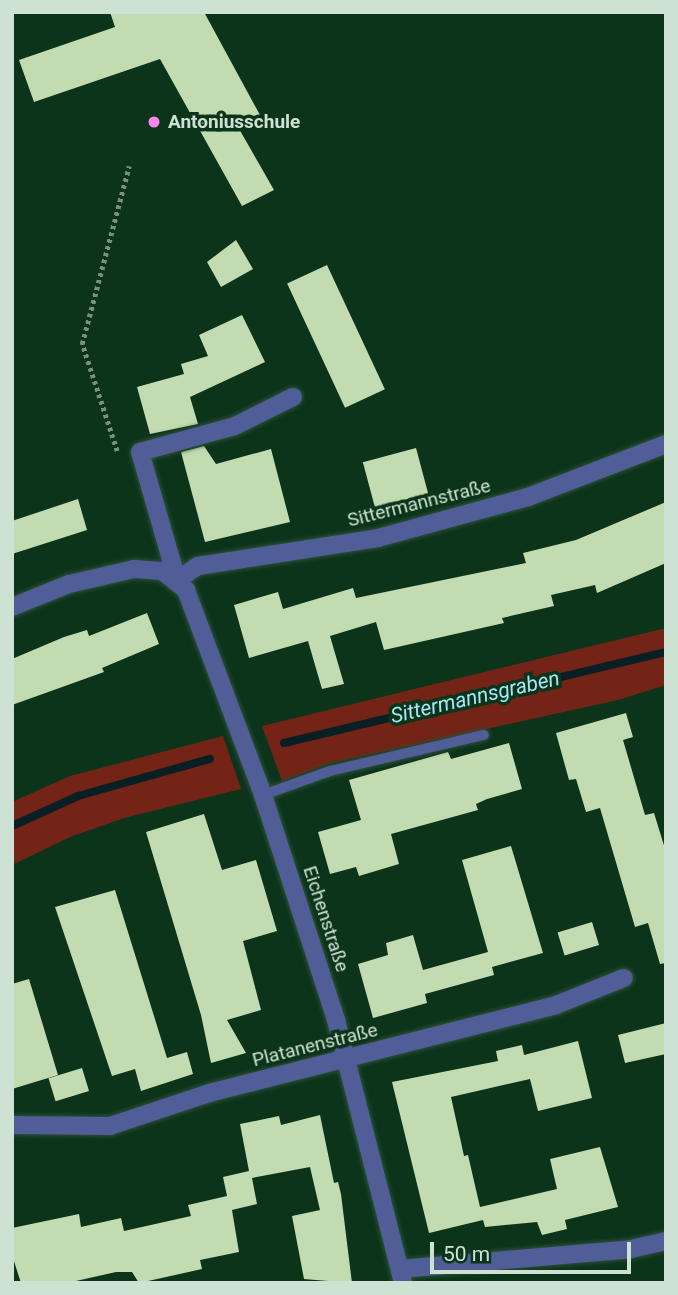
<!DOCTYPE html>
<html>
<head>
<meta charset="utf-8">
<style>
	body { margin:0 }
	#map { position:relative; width:678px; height:1295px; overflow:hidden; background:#0c341b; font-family:Roboto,sans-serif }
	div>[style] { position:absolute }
	.green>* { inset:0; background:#732416 }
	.stream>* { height:8px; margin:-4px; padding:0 4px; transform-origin:4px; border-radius:4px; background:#081f23 }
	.building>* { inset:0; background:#c2dbb0; transform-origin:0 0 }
	.path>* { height:4.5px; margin-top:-2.25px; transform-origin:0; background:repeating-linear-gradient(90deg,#74927e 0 3.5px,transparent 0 7px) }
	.roads { filter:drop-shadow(0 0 2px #2b5038) drop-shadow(0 0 2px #2b5038) }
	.lane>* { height:10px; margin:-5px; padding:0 5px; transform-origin:5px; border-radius:5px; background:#505d97 }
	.street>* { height:18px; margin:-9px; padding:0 9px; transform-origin:9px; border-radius:9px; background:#505d97 }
	.dots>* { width:19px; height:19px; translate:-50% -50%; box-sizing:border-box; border:4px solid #0c341b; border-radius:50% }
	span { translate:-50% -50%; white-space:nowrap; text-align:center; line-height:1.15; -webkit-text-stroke:7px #0c341b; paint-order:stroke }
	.poi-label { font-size:19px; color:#cde2d2; font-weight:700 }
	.left { translate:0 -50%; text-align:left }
	.street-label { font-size:19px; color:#cde2d2 }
	.water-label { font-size:21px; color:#a2e8f6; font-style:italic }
	.frame { position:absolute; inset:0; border:14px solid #cde2d2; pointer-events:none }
	.scale { position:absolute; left:430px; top:1242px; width:201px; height:32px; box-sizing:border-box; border:4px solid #cde2d2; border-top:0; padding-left:9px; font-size:21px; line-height:24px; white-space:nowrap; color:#cde2d2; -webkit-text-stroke:5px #0c341b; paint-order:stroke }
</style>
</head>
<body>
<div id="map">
	<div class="green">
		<i style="clip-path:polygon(666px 628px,666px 685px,618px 700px,327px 764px,282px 781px,262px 726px)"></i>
		<i style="clip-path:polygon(223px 736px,241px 789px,124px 818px,70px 837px,12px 865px,12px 802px,70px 776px)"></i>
	</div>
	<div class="stream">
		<i style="left:284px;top:743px;width:393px;rotate:-13.4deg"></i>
		<i style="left:12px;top:826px;width:72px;rotate:-24.4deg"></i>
		<i style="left:78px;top:796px;width:137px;rotate:-15.7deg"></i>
	</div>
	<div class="building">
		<i style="clip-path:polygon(110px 12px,204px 12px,260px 115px,238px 127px,274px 190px,242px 206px,160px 59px,34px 102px,19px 60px,115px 27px)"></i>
		<i style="clip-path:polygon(236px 240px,253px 269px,221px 287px,207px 262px)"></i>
		<i style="left:327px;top:265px;width:137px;height:44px;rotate:65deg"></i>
		<i style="clip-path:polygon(242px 315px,265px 362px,190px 397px,198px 424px,150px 434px,137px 387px,184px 374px,181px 364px,208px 356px,199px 335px)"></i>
		<i style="clip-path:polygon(204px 446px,216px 464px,271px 449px,290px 522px,205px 542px,181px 452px)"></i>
		<i style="left:416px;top:448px;width:47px;height:55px;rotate:75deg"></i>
		<i style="clip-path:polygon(78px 499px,87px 530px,12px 554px,12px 521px)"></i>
		<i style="clip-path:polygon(666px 502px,666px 563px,597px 593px,595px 585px,551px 595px,554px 606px,502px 618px,504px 623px,384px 650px,376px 622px,330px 636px,344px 684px,322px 689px,308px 641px,249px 658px,234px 605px,278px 592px,283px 609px,353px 588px,356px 598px,526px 563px,523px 553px,576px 540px)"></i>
		<i style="clip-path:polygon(147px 613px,159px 644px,102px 668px,104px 672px,12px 705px,12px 659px,64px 637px,87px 630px,89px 636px)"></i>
		<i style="clip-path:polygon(626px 713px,633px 737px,623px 740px,645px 815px,654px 813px,666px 852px,666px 963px,660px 964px,648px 923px,635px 927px,600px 808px,586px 812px,576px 779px,569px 780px,556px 733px)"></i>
		<i style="clip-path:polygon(509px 743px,522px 789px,487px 799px,476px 804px,478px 810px,391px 834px,399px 864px,359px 876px,356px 867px,330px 874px,318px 832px,361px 820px,349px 780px,448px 752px,451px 759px)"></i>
		<i style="clip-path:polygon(204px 814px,222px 870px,256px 860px,277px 931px,243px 941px,261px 1010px,227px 1020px,246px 1053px,211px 1063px,201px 1015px,146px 832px)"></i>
		<i style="clip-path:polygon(511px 846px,543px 953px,492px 967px,494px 975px,425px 994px,427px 1003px,373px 1018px,358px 964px,388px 955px,386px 943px,413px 935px,423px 970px,488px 952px,462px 860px)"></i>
		<i style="clip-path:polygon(115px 890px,167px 1058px,187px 1052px,193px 1074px,141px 1091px,135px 1069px,112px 1076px,55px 907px)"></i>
		<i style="left:592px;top:922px;width:24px;height:36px;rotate:73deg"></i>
		<i style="clip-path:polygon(29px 979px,58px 1075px,12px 1089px,12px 984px)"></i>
		<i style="clip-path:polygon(666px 1023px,666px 1054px,625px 1063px,618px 1035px)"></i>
		<i style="clip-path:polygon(578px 1041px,592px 1098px,538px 1111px,530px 1079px,451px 1097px,464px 1156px,468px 1155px,480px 1207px,557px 1189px,550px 1159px,600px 1147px,618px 1207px,565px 1220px,567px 1229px,542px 1235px,537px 1222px,485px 1227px,483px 1220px,429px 1233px,392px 1082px,498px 1061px,496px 1051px,522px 1045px,524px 1055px)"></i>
		<i style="left:82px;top:1068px;width:24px;height:35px;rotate:73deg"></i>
		<i style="clip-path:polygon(320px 1115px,334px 1183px,338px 1182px,341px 1194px,352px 1283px,304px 1279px,292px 1216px,320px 1210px,310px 1167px,252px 1178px,257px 1204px,232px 1210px,239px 1252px,200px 1260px,202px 1269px,139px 1283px,132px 1272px,116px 1272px,67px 1283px,21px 1283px,12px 1255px,12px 1228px,79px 1214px,81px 1227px,121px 1218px,124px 1231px,191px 1216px,188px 1205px,227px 1196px,223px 1177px,249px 1171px,240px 1124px,279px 1116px,281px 1125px)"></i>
	</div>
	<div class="path">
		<i style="left:117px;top:451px;width:113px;rotate:-108.1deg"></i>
		<i style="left:82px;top:344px;width:184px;rotate:-75.2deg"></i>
	</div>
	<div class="roads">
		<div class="lane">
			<i style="left:263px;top:795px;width:71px;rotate:-19.7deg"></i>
			<i style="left:330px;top:771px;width:158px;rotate:-13.2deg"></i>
		</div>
		<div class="street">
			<i style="left:177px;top:580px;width:25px;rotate:-34deg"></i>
			<i style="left:198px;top:566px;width:182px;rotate:-8.8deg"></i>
			<i style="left:378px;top:538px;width:156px;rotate:-15.3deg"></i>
			<i style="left:528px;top:497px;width:148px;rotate:-21deg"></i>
			<i style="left:177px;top:580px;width:133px;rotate:-106.1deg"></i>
			<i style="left:140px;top:452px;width:98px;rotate:-15.3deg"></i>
			<i style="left:235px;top:426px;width:65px;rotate:-26.6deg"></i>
			<i style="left:12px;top:607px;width:61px;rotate:-22deg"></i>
			<i style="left:69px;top:584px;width:67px;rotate:-13deg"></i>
			<i style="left:134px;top:569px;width:28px;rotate:4deg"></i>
			<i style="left:162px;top:571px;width:31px;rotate:38deg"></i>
			<i style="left:186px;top:590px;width:219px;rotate:69.4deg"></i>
			<i style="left:263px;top:795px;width:237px;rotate:72deg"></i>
			<i style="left:336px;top:1020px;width:271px;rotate:75.7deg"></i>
			<i style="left:12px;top:1125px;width:98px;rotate:0.6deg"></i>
			<i style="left:110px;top:1126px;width:104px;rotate:-18.4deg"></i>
			<i style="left:209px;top:1093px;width:358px;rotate:-14.2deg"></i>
			<i style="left:556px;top:1005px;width:73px;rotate:-21.7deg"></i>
			<i style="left:400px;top:1269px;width:232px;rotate:-4.9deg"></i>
			<i style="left:631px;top:1249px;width:36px;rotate:-13deg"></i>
		</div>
	</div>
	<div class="dots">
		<i style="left:154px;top:122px;background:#f987e9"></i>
	</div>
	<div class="poi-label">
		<span class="left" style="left:168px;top:122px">Antoniusschule</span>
	</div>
	<div class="street-label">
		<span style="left:419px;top:503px;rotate:-14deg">Sittermannstraße</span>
		<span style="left:326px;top:919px;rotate:72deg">Eichenstraße</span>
		<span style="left:315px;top:1045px;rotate:-14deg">Platanenstraße</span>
	</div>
	<div class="water-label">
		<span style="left:475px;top:697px;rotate:-13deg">Sittermannsgraben</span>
	</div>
	<div class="frame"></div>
	<div class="scale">50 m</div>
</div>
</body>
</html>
